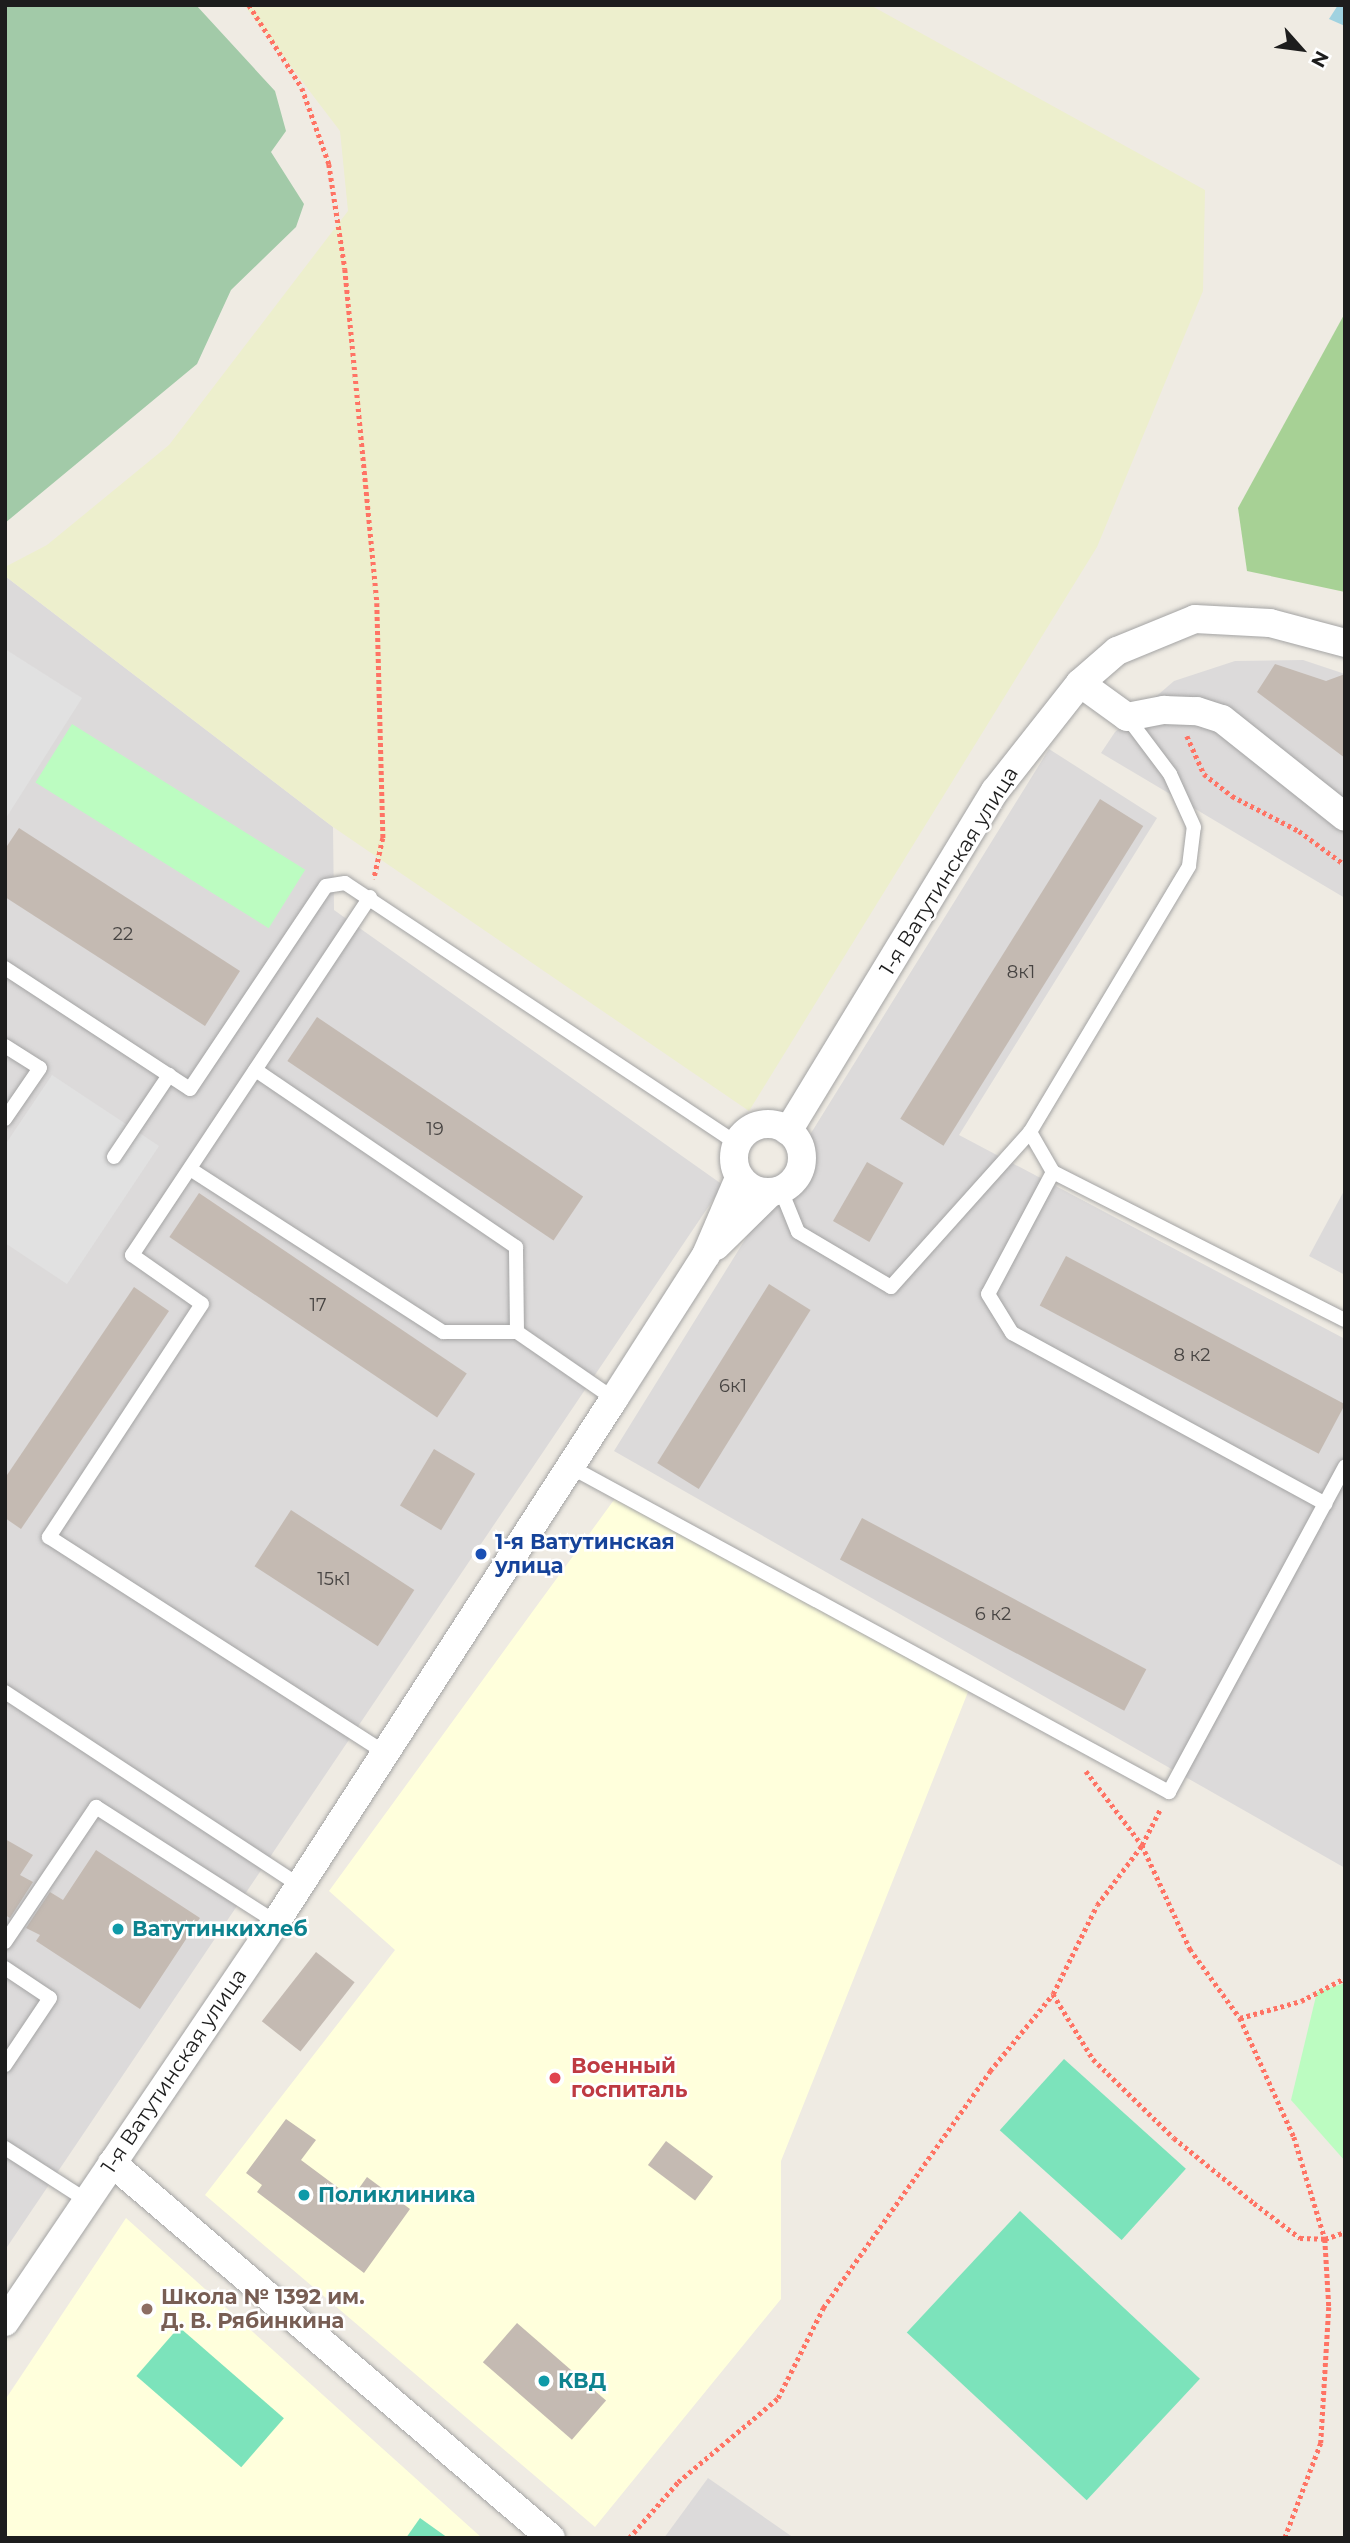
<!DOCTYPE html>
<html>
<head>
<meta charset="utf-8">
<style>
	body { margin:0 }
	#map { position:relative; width:1350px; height:2543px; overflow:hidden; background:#efebe3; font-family:Montserrat,sans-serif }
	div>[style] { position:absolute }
	.residential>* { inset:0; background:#dcdada }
	.education>* { inset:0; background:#ffffdc }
	.farmland>* { inset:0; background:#edefcd }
	.forest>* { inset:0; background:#a7d195 }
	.cemetery>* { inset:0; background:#a2caa8 }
	.park>* { inset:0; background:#bcfcc1; transform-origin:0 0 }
	.pitch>* { inset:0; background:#7ce3bb; transform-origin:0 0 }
	.parking>* { inset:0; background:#e1e1e1 }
	.water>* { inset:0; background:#a0d2e0 }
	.building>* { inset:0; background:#c4bab2; transform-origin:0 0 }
	.path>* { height:4.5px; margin-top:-2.25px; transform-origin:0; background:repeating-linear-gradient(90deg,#ff7364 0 3.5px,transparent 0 7px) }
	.roads { filter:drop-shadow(0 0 2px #a4a4a4) drop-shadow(0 0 2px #a4a4a4) }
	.service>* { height:14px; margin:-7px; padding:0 7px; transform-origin:7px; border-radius:7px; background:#fff }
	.minor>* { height:28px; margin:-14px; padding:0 14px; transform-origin:14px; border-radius:14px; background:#fff }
	.minor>.ring { margin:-14px; padding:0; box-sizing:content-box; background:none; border:28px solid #fff; border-radius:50% }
	.dots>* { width:19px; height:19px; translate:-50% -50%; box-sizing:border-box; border:4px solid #fff; border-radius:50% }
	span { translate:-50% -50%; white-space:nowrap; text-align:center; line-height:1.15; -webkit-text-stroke:5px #fff; paint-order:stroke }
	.number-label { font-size:18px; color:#474442 }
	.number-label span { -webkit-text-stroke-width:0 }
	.street-label { font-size:21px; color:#1d1d1d }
	.transit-label { font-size:21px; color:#164399; font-weight:700 }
	.left { translate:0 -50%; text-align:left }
	.culture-label { font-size:21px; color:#0d838f; font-weight:700 }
	.health-label { font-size:21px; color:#be3a42; font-weight:700 }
	.education-label { font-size:21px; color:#785e54; font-weight:700 }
	.frame { position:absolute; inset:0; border:7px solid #1d1d1d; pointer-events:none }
	.north { position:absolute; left:1266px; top:14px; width:70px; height:70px; -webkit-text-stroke:5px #fff; paint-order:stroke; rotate:118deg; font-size:19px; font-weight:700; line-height:28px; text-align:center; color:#1d1d1d }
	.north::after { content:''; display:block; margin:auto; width:24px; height:32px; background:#1d1d1d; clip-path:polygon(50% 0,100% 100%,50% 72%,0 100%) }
</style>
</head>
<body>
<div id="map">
	<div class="residential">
		<i style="clip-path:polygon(5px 576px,333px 827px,334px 910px,723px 1185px,5px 2250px)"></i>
		<i style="clip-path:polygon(1303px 660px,1345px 674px,1345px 898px,1101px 753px,1115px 732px,1174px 681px,1235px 661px)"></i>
		<i style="clip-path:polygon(1049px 749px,1157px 818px,959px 1135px,1345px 1339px,1345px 1868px,614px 1451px)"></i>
		<i style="clip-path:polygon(1345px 1189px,1345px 1275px,1309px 1256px)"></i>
		<i style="clip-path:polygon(708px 2478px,794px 2538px,664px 2538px)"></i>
	</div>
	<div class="education">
		<i style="clip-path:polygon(619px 1493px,972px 1682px,781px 2161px,781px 2299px,595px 2527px,205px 2195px,395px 1950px,329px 1891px)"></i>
		<i style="clip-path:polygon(126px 2218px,482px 2538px,5px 2538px,5px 2400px)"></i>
	</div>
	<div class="farmland">
		<i style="clip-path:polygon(244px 5px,870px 5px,1205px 190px,1203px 291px,1097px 547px,749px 1111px,333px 827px,5px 576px,5px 567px,47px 545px,169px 445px,348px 211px,340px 131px)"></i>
	</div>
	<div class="forest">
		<i style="clip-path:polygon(1345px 313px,1345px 592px,1247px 571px,1238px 508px)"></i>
	</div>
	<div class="cemetery">
		<i style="clip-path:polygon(5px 5px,196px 5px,275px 91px,286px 131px,271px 152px,304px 204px,296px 227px,231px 290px,197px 364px,5px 523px)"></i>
	</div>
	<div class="park">
		<i style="left:72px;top:724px;width:275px;height:69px;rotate:32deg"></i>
		<i style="clip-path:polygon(1345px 1983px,1345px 2161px,1291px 2100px,1317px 1992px)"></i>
	</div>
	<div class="pitch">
		<i style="left:1064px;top:2059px;width:164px;height:96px;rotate:42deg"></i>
		<i style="left:1020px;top:2211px;width:246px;height:166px;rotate:43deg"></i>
		<i style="left:179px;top:2327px;width:139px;height:65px;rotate:41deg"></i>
		<i style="clip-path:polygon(420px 2518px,448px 2538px,406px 2538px)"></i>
	</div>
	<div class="parking">
		<i style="clip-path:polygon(5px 649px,82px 698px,6px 818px,5px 818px)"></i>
		<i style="clip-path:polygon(52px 1075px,159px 1146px,67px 1284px,5px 1243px,5px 1145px)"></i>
	</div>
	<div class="water">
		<i style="clip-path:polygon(1338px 5px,1345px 5px,1345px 26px,1329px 19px)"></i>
	</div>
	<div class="building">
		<i style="clip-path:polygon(1275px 664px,1326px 681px,1345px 674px,1345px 758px,1257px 692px)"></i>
		<i style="left:1100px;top:799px;width:51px;height:377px;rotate:32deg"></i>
		<i style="clip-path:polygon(19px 828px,240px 971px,205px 1026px,5px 897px,5px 849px)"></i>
		<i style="left:317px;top:1017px;width:321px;height:53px;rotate:34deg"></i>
		<i style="left:867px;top:1162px;width:42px;height:68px;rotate:30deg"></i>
		<i style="left:199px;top:1193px;width:323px;height:53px;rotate:34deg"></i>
		<i style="left:1066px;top:1256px;width:316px;height:56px;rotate:28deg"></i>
		<i style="left:769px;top:1284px;width:49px;height:211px;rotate:32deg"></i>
		<i style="clip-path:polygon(134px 1287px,169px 1311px,21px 1529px,5px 1518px,5px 1478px)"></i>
		<i style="left:434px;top:1449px;width:48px;height:66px;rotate:31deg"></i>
		<i style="left:291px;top:1510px;width:147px;height:67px;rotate:33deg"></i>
		<i style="left:862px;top:1518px;width:322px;height:47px;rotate:28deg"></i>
		<i style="clip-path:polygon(5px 1839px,33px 1855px,20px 1875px,33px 1882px,10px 1918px,5px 1915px)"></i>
		<i style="clip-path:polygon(96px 1850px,200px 1918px,140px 2009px,36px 1941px,40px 1935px,26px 1928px,50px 1892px,63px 1900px)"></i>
		<i style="left:316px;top:1952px;width:49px;height:88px;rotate:38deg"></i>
		<i style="clip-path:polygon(286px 2119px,316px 2140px,301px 2160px,352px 2198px,367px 2177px,410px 2209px,364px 2273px,257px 2192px,262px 2185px,246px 2173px)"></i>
		<i style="left:666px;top:2141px;width:59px;height:30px;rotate:37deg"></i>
		<i style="left:517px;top:2323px;width:118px;height:52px;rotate:41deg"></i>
	</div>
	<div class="path">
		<i style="left:249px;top:5px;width:98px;rotate:57.4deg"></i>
		<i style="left:302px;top:88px;width:81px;rotate:70.4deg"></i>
		<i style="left:329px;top:164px;width:106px;rotate:81.3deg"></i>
		<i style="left:345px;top:269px;width:336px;rotate:84.5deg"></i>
		<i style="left:377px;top:603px;width:235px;rotate:88.5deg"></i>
		<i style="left:383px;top:838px;width:42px;rotate:102.4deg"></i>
		<i style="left:1187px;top:736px;width:42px;rotate:65.9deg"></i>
		<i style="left:1204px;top:774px;width:36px;rotate:38deg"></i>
		<i style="left:1232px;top:796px;width:76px;rotate:27.6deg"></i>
		<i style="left:1299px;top:831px;width:57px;rotate:36.5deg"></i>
		<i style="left:1086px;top:1771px;width:93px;rotate:52.9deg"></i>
		<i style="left:1142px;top:1845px;width:115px;rotate:65.2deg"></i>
		<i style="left:1190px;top:1949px;width:85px;rotate:54.1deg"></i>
		<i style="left:1240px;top:2018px;width:131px;rotate:65.6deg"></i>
		<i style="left:1294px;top:2137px;width:107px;rotate:73.1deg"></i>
		<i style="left:1325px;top:2239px;width:68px;rotate:86.6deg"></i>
		<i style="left:1329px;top:2307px;width:136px;rotate:93.4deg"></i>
		<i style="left:1321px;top:2443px;width:102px;rotate:110.8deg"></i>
		<i style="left:1053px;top:1994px;width:76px;rotate:58.4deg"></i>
		<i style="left:1093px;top:2059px;width:113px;rotate:44.3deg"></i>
		<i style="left:1174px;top:2138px;width:103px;rotate:39.1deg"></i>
		<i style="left:1254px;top:2203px;width:58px;rotate:37.3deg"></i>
		<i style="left:1300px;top:2238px;width:25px;rotate:2deg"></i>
		<i style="left:1325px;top:2239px;width:21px;rotate:-19deg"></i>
		<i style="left:1240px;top:2018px;width:63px;rotate:-15.6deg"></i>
		<i style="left:1301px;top:2001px;width:50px;rotate:-27.6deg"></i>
		<i style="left:629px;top:2538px;width:74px;rotate:-48.8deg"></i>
		<i style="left:678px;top:2482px;width:131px;rotate:-40deg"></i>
		<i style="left:778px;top:2398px;width:101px;rotate:-63.4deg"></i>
		<i style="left:823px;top:2308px;width:290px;rotate:-54.8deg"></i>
		<i style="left:990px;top:2071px;width:99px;rotate:-50.7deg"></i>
		<i style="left:1053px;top:1994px;width:99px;rotate:-63.7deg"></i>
		<i style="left:1097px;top:1905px;width:75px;rotate:-53.1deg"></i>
		<i style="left:1142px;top:1845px;width:39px;rotate:-63deg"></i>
	</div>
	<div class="roads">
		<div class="service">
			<i style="left:370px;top:897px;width:430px;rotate:123.6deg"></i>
			<i style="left:132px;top:1255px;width:85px;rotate:35deg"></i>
			<i style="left:202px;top:1304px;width:279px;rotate:123.3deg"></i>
			<i style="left:49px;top:1537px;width:400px;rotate:32.7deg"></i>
			<i style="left:5px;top:968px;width:221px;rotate:33.2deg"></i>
			<i style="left:190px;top:1089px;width:244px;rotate:-56.2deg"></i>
			<i style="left:326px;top:886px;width:19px;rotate:-9deg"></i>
			<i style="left:345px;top:883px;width:470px;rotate:33.6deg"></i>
			<i style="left:5px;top:1046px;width:41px;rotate:32.2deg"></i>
			<i style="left:40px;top:1068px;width:62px;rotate:124.5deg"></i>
			<i style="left:1030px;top:1132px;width:46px;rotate:60.1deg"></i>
			<i style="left:1053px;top:1172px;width:327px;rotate:26.9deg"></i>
			<i style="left:114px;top:1157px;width:99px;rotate:-56.1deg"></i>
			<i style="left:190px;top:1169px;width:301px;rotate:32.8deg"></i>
			<i style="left:443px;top:1332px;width:74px"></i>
			<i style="left:517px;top:1332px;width:85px;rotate:-90.7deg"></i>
			<i style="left:516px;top:1247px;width:315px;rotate:-145.8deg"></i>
			<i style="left:1053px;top:1172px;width:138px;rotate:118deg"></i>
			<i style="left:988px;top:1294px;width:46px;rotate:58.4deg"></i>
			<i style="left:1012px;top:1333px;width:357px;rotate:28.6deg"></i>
			<i style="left:781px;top:1190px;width:45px;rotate:68deg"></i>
			<i style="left:798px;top:1232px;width:108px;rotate:30.6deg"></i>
			<i style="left:891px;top:1287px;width:208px;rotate:-48.1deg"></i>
			<i style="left:1030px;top:1132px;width:310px;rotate:-59.1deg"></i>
			<i style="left:1189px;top:866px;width:39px;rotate:-83deg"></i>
			<i style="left:1194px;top:827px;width:58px;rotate:-114.4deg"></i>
			<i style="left:1170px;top:774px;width:71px;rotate:-127deg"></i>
			<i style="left:517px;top:1332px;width:118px;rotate:34.6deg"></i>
			<i style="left:569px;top:1466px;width:683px;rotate:28.52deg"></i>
			<i style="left:1169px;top:1792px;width:370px;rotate:-61.6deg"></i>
			<i style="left:5px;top:1692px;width:353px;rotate:33.3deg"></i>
			<i style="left:5px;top:1942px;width:163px;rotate:-56deg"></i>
			<i style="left:96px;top:1807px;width:214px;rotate:32.6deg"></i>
			<i style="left:5px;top:1968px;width:54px;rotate:33.7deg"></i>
			<i style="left:50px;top:1998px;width:81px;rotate:123.9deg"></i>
			<i style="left:5px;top:2148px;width:96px;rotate:32.7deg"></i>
		</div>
		<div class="minor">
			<i style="left:1080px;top:683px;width:58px;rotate:35.9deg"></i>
			<i style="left:1127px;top:717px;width:38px;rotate:-11deg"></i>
			<i style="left:1164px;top:710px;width:33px;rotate:2deg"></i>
			<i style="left:1197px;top:711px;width:26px;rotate:18deg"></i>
			<i style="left:1222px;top:719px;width:157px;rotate:38.5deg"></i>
			<i class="ring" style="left:734px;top:1124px;width:40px;height:40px"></i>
			<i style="left:788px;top:1131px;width:398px;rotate:-58.7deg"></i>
			<i style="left:995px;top:791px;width:137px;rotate:-51.8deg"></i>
			<i style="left:1080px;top:683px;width:49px;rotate:-40.9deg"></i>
			<i style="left:1117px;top:651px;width:84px;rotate:-22.3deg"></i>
			<i style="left:1195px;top:619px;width:75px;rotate:3.1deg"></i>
			<i style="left:1270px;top:623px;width:78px;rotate:14.9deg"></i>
			<i style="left:716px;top:1246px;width:76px;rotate:-44.5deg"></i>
			<i style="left:112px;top:2163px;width:577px;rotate:40.5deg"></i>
			<i style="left:5px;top:2322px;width:483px;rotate:-55.9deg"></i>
			<i style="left:276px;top:1922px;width:623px;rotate:-57.13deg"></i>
			<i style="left:614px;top:1399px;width:171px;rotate:-57.4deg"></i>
			<i style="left:706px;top:1255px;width:84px;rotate:-66.8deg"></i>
		</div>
	</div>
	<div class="dots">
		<i style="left:481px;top:1554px;background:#1a4fb4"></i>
		<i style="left:118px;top:1929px;background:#0f9aa8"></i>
		<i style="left:555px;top:2078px;background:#e0444e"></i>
		<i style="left:304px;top:2195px;background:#0f9aa8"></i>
		<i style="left:147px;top:2309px;background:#8d6e63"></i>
		<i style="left:544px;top:2381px;background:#0f9aa8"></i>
	</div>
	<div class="number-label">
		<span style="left:123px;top:934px">22</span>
		<span style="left:1021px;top:972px">8к1</span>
		<span style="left:435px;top:1129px">19</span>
		<span style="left:318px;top:1305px">17</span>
		<span style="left:1192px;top:1355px">8 к2</span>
		<span style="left:733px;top:1386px">6к1</span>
		<span style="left:334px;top:1579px">15к1</span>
		<span style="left:993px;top:1614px">6 к2</span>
	</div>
	<div class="street-label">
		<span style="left:949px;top:871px;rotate:-58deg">1-я Ватутинская улица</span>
		<span style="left:174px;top:2071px;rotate:-56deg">1-я Ватутинская улица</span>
	</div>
	<div class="transit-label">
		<span class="left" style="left:495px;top:1554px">1-я Ватутинская<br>улица</span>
	</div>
	<div class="culture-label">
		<span class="left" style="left:132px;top:1929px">Ватутинкихлеб</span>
		<span class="left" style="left:318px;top:2195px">Поликлиника</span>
		<span class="left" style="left:558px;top:2381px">КВД</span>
	</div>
	<div class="health-label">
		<span class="left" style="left:571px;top:2078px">Военный<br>госпиталь</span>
	</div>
	<div class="education-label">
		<span class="left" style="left:161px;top:2309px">Школа № 1392 им.<br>Д. В. Рябинкина</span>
	</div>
	<div class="frame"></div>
	<div class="north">N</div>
</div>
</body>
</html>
